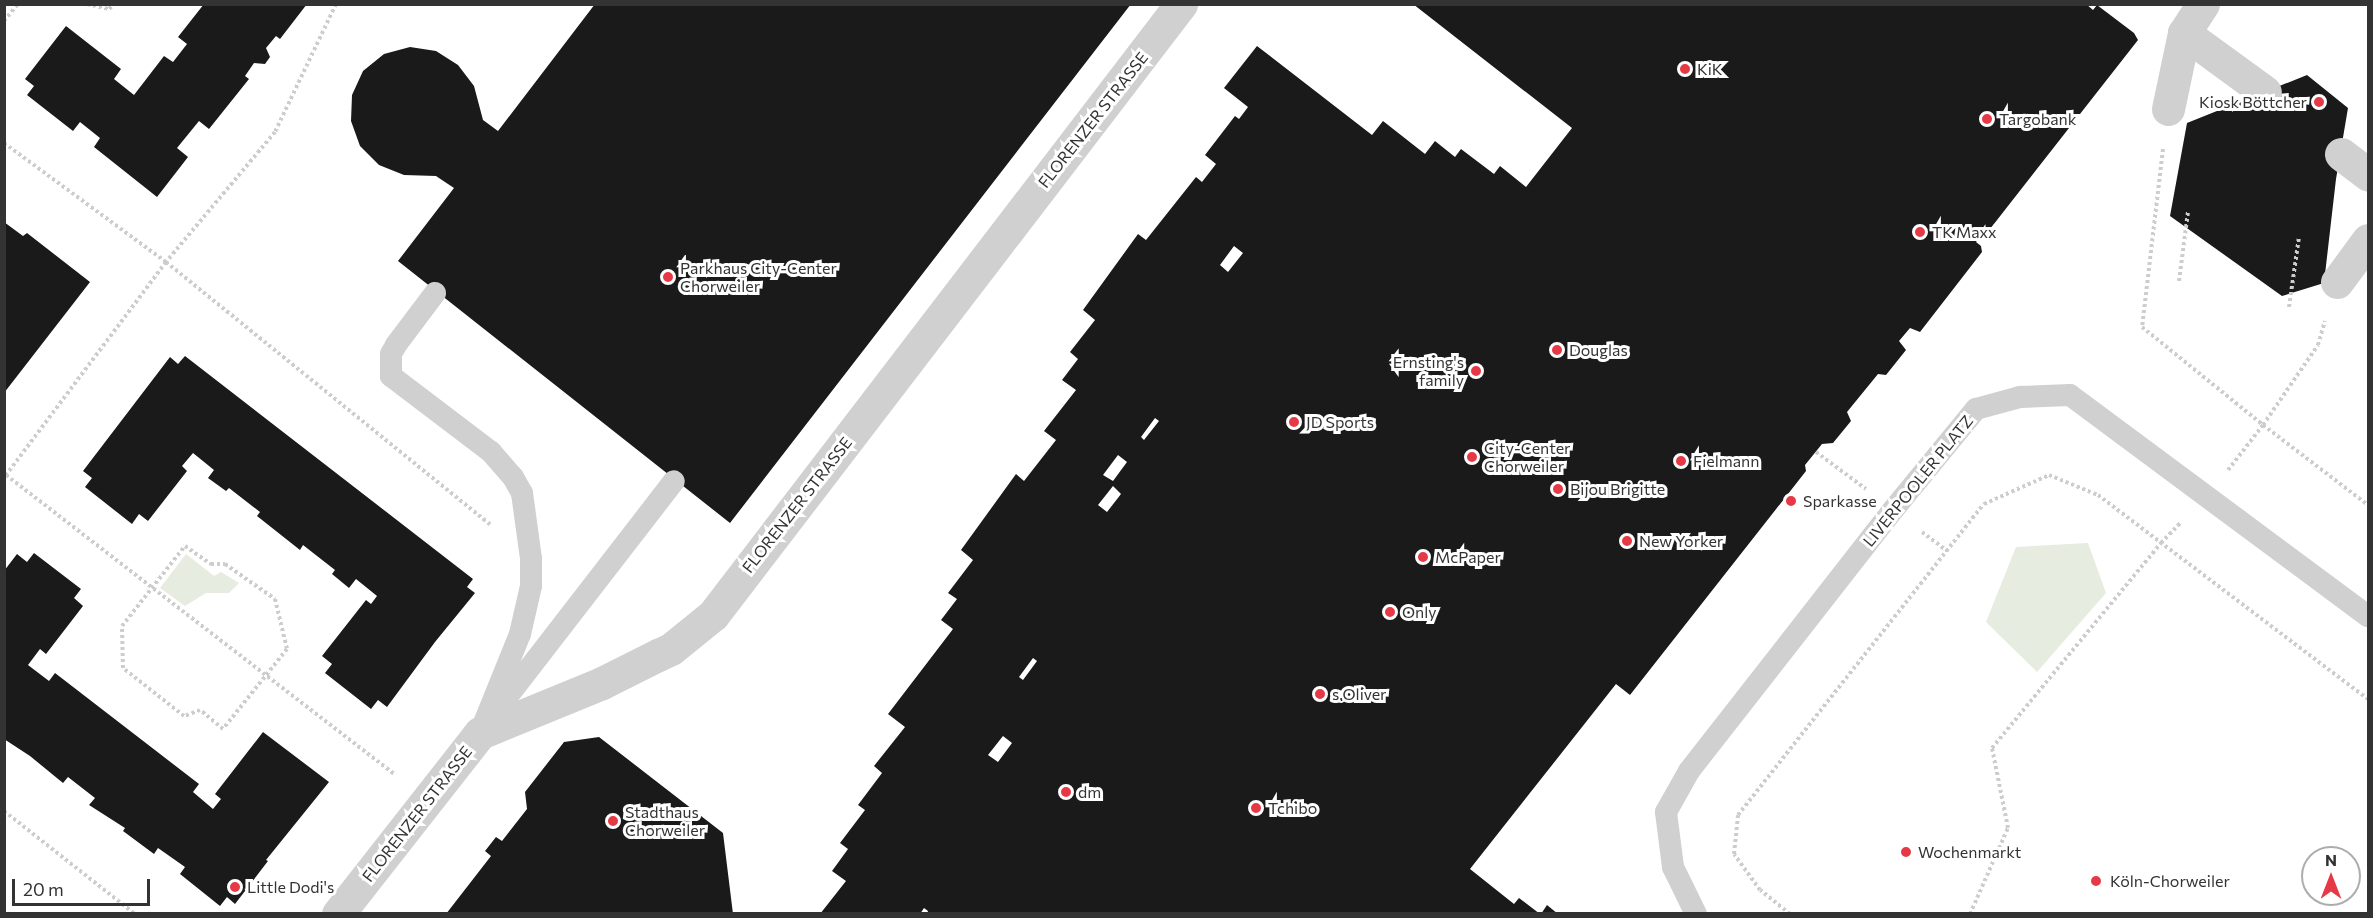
<!DOCTYPE html>
<html>
<head>
<meta charset="utf-8">
<style>
	body { margin:0 }
	#map { position:relative; width:2373px; height:918px; overflow:hidden; background:#fff; font-family:Commissioner,sans-serif }
	div>[style] { position:absolute }
	.green>* { inset:0; background:#e6ecdf }
	.building>* { inset:0; background:#1a1a1a }
	.path>* { height:4px; margin-top:-2px; transform-origin:0; background:repeating-linear-gradient(90deg,#cdcdcd 0 3px,transparent 0 6px) }
	.lane>* { height:22px; margin:-11px; padding:0 11px; transform-origin:11px; border-radius:11px; background:#d0d0d0 }
	.street>* { height:33px; margin:-16.5px; padding:0 16.5px; transform-origin:16.5px; border-radius:16.5px; background:#d0d0d0 }
	.dots>* { width:16px; height:16px; translate:-50% -50%; box-sizing:border-box; border:3px solid #fff; border-radius:50% }
	span { translate:-50% -50%; white-space:nowrap; text-align:center; line-height:1.15; -webkit-text-stroke:6px #fff; paint-order:stroke }
	.poi-label { font-size:16px; color:#333 }
	.left { translate:0 -50%; text-align:left }
	.right { translate:-100% -50%; text-align:right }
	.street-label { font-size:16px; color:#333 }
	.frame { position:absolute; inset:0; border:6px solid #333; pointer-events:none }
	.north { position:absolute; left:2301px; top:846px; width:60px; height:60px; box-sizing:border-box; background:#fff; border:2px solid #adadad; border-radius:50%; rotate:0deg; font-size:16px; font-weight:700; line-height:24px; text-align:center; color:#333 }
	.north::after { content:''; display:block; margin:auto; width:21px; height:27px; background:#e63946; clip-path:polygon(50% 0,100% 100%,50% 72%,0 100%) }
	.scale { position:absolute; left:12px; top:879px; width:138px; height:27px; box-sizing:border-box; border:3px solid #333; border-top:0; padding-left:8px; font-size:18px; line-height:21px; white-space:nowrap; color:#333; -webkit-text-stroke:4px #fff; paint-order:stroke }
</style>
</head>
<body>
<div id="map">
	<div class="green">
		<i style="clip-path:polygon(2088px 543px,2106px 593px,2037px 672px,1986px 622px,2016px 547px)"></i>
		<i style="clip-path:polygon(186px 554px,214px 576px,221px 572px,239px 583px,229px 593px,206px 593px,185px 606px,160px 588px)"></i>
	</div>
	<div class="building">
		<i style="clip-path:polygon(204px 4px,307px 4px,280px 39px,276px 36px,266px 48px,270px 57px,265px 64px,254px 63px,245px 76px,249px 79px,209px 129px,199px 121px,177px 148px,188px 157px,157px 197px,94px 147px,100px 138px,80px 122px,73px 131px,27px 95px,34px 86px,25px 79px,66px 26px,121px 69px,114px 79px,134px 95px,164px 56px,173px 62px,187px 44px,178px 37px)"></i>
		<i style="clip-path:polygon(595px 4px,1131px 4px,730px 523px,398px 261px,454px 188px,436px 176px,404px 175px,379px 165px,360px 146px,351px 121px,352px 95px,363px 71px,384px 54px,410px 47px,436px 51px,458px 65px,474px 86px,483px 120px,498px 131px)"></i>
		<i style="clip-path:polygon(evenodd,1413px 4px,2086px 4px,2093px 10px,2097px 5px,2134px 33px,2138px 40px,1990px 229px,1985px 229px,1976px 242px,1981px 246px,1982px 252px,1920px 332px,1910px 328px,1899px 341px,1906px 350px,1886px 375px,1878px 374px,1847px 412px,1851px 421px,1833px 443px,1822px 444px,1805px 465px,1806px 471px,1630px 695px,1616px 684px,1470px 869px,1514px 904px,1519px 898px,1540px 914px,927px 914px,928px 911px,924px 908px,920px 914px,820px 914px,846px 881px,832px 871px,848px 849px,840px 843px,865px 810px,858px 805px,882px 773px,874px 766px,905px 727px,888px 714px,953px 629px,941px 620px,957px 599px,948px 593px,973px 560px,961px 550px,1016px 474px,1024px 481px,1056px 440px,1044px 431px,1076px 390px,1062px 380px,1078px 359px,1070px 352px,1095px 320px,1083px 310px,1138px 234px,1146px 240px,1196px 177px,1202px 182px,1216px 164px,1205px 155px,1235px 116px,1239px 119px,1248px 107px,1224px 88px,1257px 46px,1372px 135px,1383px 121px,1425px 154px,1435px 141px,1455px 157px,1461px 149px,1494px 174px,1500px 166px,1526px 187px,1572px 128px,1413px 4px,1234px 246px,1243px 253px,1228px 272px,1220px 265px,1234px 246px,1413px 4px,1155px 418px,1159px 421px,1144px 440px,1141px 437px,1155px 418px,1413px 4px,1118px 455px,1127px 462px,1113px 481px,1103px 475px,1118px 455px,1413px 4px,1113px 486px,1121px 494px,1107px 512px,1098px 505px,1113px 486px,1413px 4px,1033px 658px,1037px 661px,1023px 680px,1019px 677px,1033px 658px,1413px 4px,1003px 736px,1012px 743px,998px 762px,988px 755px,1003px 736px)"></i>
		<i style="clip-path:polygon(2307px 75px,2348px 108px,2336px 179px,2324px 283px,2282px 296px,2170px 216px,2187px 123px)"></i>
		<i style="clip-path:polygon(4px 222px,23px 236px,27px 233px,90px 282px,4px 393px)"></i>
		<i style="clip-path:polygon(185px 356px,473px 579px,467px 587px,475px 593px,435px 642px,387px 707px,378px 700px,371px 709px,325px 673px,332px 664px,322px 656px,366px 600px,371px 604px,377px 596px,356px 579px,349px 588px,332px 574px,335px 570px,303px 545px,300px 550px,257px 516px,260px 512px,229px 488px,226px 491px,208px 478px,214px 470px,193px 453px,182px 466px,187px 471px,148px 521px,139px 514px,132px 524px,85px 487px,92px 478px,83px 471px,170px 357px,178px 364px)"></i>
		<i style="clip-path:polygon(34px 553px,81px 589px,74px 598px,83px 606px,46px 654px,40px 649px,28px 665px,49px 681px,55px 673px,199px 784px,193px 792px,213px 809px,221px 799px,215px 794px,263px 732px,329px 782px,266px 860px,268px 861px,235px 904px,227px 897px,220px 906px,180px 874px,185px 867px,158px 848px,154px 854px,123px 831px,125px 828px,89px 805px,95px 798px,68px 777px,63px 783px,30px 756px,4px 739px,4px 571px,17px 554px,27px 562px)"></i>
		<i style="clip-path:polygon(599px 737px,723px 833px,733px 914px,446px 914px,491px 856px,485px 851px,496px 837px,502px 841px,527px 809px,525px 792px,564px 742px)"></i>
		<i style="clip-path:polygon(1547px 905px,1558px 914px,1541px 914px)"></i>
	</div>
	<div class="path">
		<i style="left:87px;top:4px;width:23px;rotate:13deg"></i>
		<i style="left:109px;top:9px;width:7px;rotate:-45deg"></i>
		<i style="left:336px;top:4px;width:142px;rotate:115.5deg"></i>
		<i style="left:275px;top:132px;width:170px;rotate:130deg"></i>
		<i style="left:166px;top:262px;width:417px;rotate:39deg"></i>
		<i style="left:4px;top:21px;width:22px;rotate:-51deg"></i>
		<i style="left:4px;top:143px;width:201px;rotate:36.3deg"></i>
		<i style="left:166px;top:262px;width:270px;rotate:126.9deg"></i>
		<i style="left:2163px;top:149px;width:179px;rotate:96.7deg"></i>
		<i style="left:2142px;top:327px;width:156px;rotate:39deg"></i>
		<i style="left:2263px;top:425px;width:132px;rotate:37.3deg"></i>
		<i style="left:2179px;top:281px;width:70px;rotate:-82.6deg"></i>
		<i style="left:2289px;top:307px;width:71px;rotate:-81.9deg"></i>
		<i style="left:1816px;top:452px;width:62px;rotate:36.5deg"></i>
		<i style="left:2228px;top:470px;width:57px;rotate:-52.1deg"></i>
		<i style="left:2263px;top:425px;width:97px;rotate:-55.5deg"></i>
		<i style="left:2318px;top:345px;width:25px;rotate:-74deg"></i>
		<i style="left:6px;top:475px;width:491px;rotate:37.6deg"></i>
		<i style="left:1922px;top:532px;width:31px;rotate:37deg"></i>
		<i style="left:185px;top:546px;width:32px;rotate:35deg"></i>
		<i style="left:211px;top:564px;width:14px"></i>
		<i style="left:225px;top:564px;width:61px;rotate:35deg"></i>
		<i style="left:275px;top:599px;width:51px;rotate:76.5deg"></i>
		<i style="left:287px;top:649px;width:102px;rotate:128.7deg"></i>
		<i style="left:223px;top:729px;width:30px;rotate:-140deg"></i>
		<i style="left:200px;top:710px;width:17px;rotate:159deg"></i>
		<i style="left:184px;top:716px;width:78px;rotate:-141.8deg"></i>
		<i style="left:123px;top:668px;width:42px;rotate:-91.4deg"></i>
		<i style="left:122px;top:626px;width:102px;rotate:-51.8deg"></i>
		<i style="left:4px;top:811px;width:167px;rotate:38.2deg"></i>
		<i style="left:1790px;top:914px;width:38px;rotate:-141deg"></i>
		<i style="left:1760px;top:890px;width:44px;rotate:-125.8deg"></i>
		<i style="left:1734px;top:854px;width:39px;rotate:-84deg"></i>
		<i style="left:1738px;top:815px;width:397px;rotate:-51.7deg"></i>
		<i style="left:1984px;top:504px;width:71px;rotate:-24deg"></i>
		<i style="left:2049px;top:475px;width:53px;rotate:22.2deg"></i>
		<i style="left:2098px;top:495px;width:338px;rotate:37.1deg"></i>
		<i style="left:1970px;top:914px;width:94px;rotate:-66.2deg"></i>
		<i style="left:2008px;top:828px;width:82px;rotate:-101.3deg"></i>
		<i style="left:1992px;top:748px;width:266px;rotate:-50.5deg"></i>
		<i style="left:2161px;top:543px;width:29px;rotate:-46deg"></i>
	</div>
	<div class="lane">
		<i style="left:435px;top:293px;width:65px;rotate:126.9deg"></i>
		<i style="left:396px;top:345px;width:10px;rotate:119deg"></i>
		<i style="left:391px;top:354px;width:22px;rotate:90deg"></i>
		<i style="left:391px;top:376px;width:126px;rotate:37.2deg"></i>
		<i style="left:491px;top:452px;width:33px;rotate:49deg"></i>
		<i style="left:513px;top:477px;width:18px;rotate:61deg"></i>
		<i style="left:522px;top:493px;width:67px;rotate:82.2deg"></i>
		<i style="left:531px;top:559px;width:27px;rotate:90deg"></i>
		<i style="left:531px;top:586px;width:49px;rotate:102.9deg"></i>
		<i style="left:520px;top:634px;width:107px;rotate:112deg"></i>
		<i style="left:497px;top:710px;width:289px;rotate:-52.3deg"></i>
		<i style="left:1696px;top:914px;width:52px;rotate:-116.1deg"></i>
		<i style="left:1673px;top:867px;width:55px;rotate:-97.3deg"></i>
		<i style="left:1666px;top:812px;width:47px;rotate:-60.7deg"></i>
		<i style="left:1689px;top:771px;width:331px;rotate:-52deg"></i>
		<i style="left:1893px;top:510px;width:131px;rotate:-50.6deg"></i>
		<i style="left:1976px;top:409px;width:46px;rotate:-15.3deg"></i>
		<i style="left:2020px;top:397px;width:50px;rotate:-2.3deg"></i>
		<i style="left:2070px;top:395px;width:371px;rotate:36.6deg"></i>
	</div>
	<div class="street">
		<i style="left:2184px;top:33px;width:100px;rotate:36.1deg"></i>
		<i style="left:2168px;top:109px;width:78px;rotate:-78.1deg"></i>
		<i style="left:2184px;top:33px;width:35px;rotate:-57deg"></i>
		<i style="left:2341px;top:154px;width:34px;rotate:37deg"></i>
		<i style="left:2337px;top:282px;width:52px;rotate:-53.6deg"></i>
		<i style="left:338px;top:914px;width:230px;rotate:-51.9deg"></i>
		<i style="left:480px;top:733px;width:132px;rotate:-22.3deg"></i>
		<i style="left:602px;top:683px;width:63px;rotate:-26.6deg"></i>
		<i style="left:658px;top:655px;width:14px;rotate:-25deg"></i>
		<i style="left:671px;top:649px;width:54px;rotate:-39deg"></i>
		<i style="left:713px;top:615px;width:770px;rotate:-52.55deg"></i>
	</div>
	<div class="dots">
		<i style="left:1685px;top:69px;background:#e63946"></i>
		<i style="left:2319px;top:102px;background:#e63946"></i>
		<i style="left:1987px;top:119px;background:#e63946"></i>
		<i style="left:1920px;top:232px;background:#e63946"></i>
		<i style="left:668px;top:277px;background:#e63946"></i>
		<i style="left:1557px;top:350px;background:#e63946"></i>
		<i style="left:1476px;top:371px;background:#e63946"></i>
		<i style="left:1294px;top:422px;background:#e63946"></i>
		<i style="left:1472px;top:457px;background:#e63946"></i>
		<i style="left:1681px;top:461px;background:#e63946"></i>
		<i style="left:1558px;top:489px;background:#e63946"></i>
		<i style="left:1791px;top:501px;background:#e63946"></i>
		<i style="left:1627px;top:541px;background:#e63946"></i>
		<i style="left:1423px;top:557px;background:#e63946"></i>
		<i style="left:1390px;top:612px;background:#e63946"></i>
		<i style="left:1320px;top:694px;background:#e63946"></i>
		<i style="left:1066px;top:792px;background:#e63946"></i>
		<i style="left:1256px;top:808px;background:#e63946"></i>
		<i style="left:613px;top:821px;background:#e63946"></i>
		<i style="left:1906px;top:852px;background:#e63946"></i>
		<i style="left:2096px;top:881px;background:#e63946"></i>
		<i style="left:235px;top:887px;background:#e63946"></i>
	</div>
	<div class="poi-label">
		<span class="left" style="left:1697px;top:69px">KiK</span>
		<span class="right" style="left:2307px;top:102px">Kiosk Böttcher</span>
		<span class="left" style="left:1999px;top:119px">Targobank</span>
		<span class="left" style="left:1932px;top:232px">TK Maxx</span>
		<span class="left" style="left:680px;top:277px">Parkhaus City-Center<br>Chorweiler</span>
		<span class="left" style="left:1569px;top:350px">Douglas</span>
		<span class="right" style="left:1464px;top:371px">Ernsting's<br>family</span>
		<span class="left" style="left:1306px;top:422px">JD Sports</span>
		<span class="left" style="left:1484px;top:457px">City-Center<br>Chorweiler</span>
		<span class="left" style="left:1693px;top:461px">Fielmann</span>
		<span class="left" style="left:1570px;top:489px">Bijou Brigitte</span>
		<span class="left" style="left:1803px;top:501px">Sparkasse</span>
		<span class="left" style="left:1639px;top:541px">New Yorker</span>
		<span class="left" style="left:1435px;top:557px">McPaper</span>
		<span class="left" style="left:1402px;top:612px">Only</span>
		<span class="left" style="left:1332px;top:694px">s.Oliver</span>
		<span class="left" style="left:1078px;top:792px">dm</span>
		<span class="left" style="left:1268px;top:808px">Tchibo</span>
		<span class="left" style="left:625px;top:821px">Stadthaus<br>Chorweiler</span>
		<span class="left" style="left:1918px;top:852px">Wochenmarkt</span>
		<span class="left" style="left:2110px;top:881px">Köln-Chorweiler</span>
		<span class="left" style="left:247px;top:887px">Little Dodi's</span>
	</div>
	<div class="street-label">
		<span style="left:1093px;top:120px;rotate:-52deg">FLORENZER STRASSE</span>
		<span style="left:1918px;top:481px;rotate:-51deg">LIVERPOOLER PLATZ</span>
		<span style="left:797px;top:505px;rotate:-52deg">FLORENZER STRASSE</span>
		<span style="left:417px;top:814px;rotate:-52deg">FLORENZER STRASSE</span>
	</div>
	<div class="frame"></div>
	<div class="north">N</div>
	<div class="scale">20 m</div>
</div>
</body>
</html>
